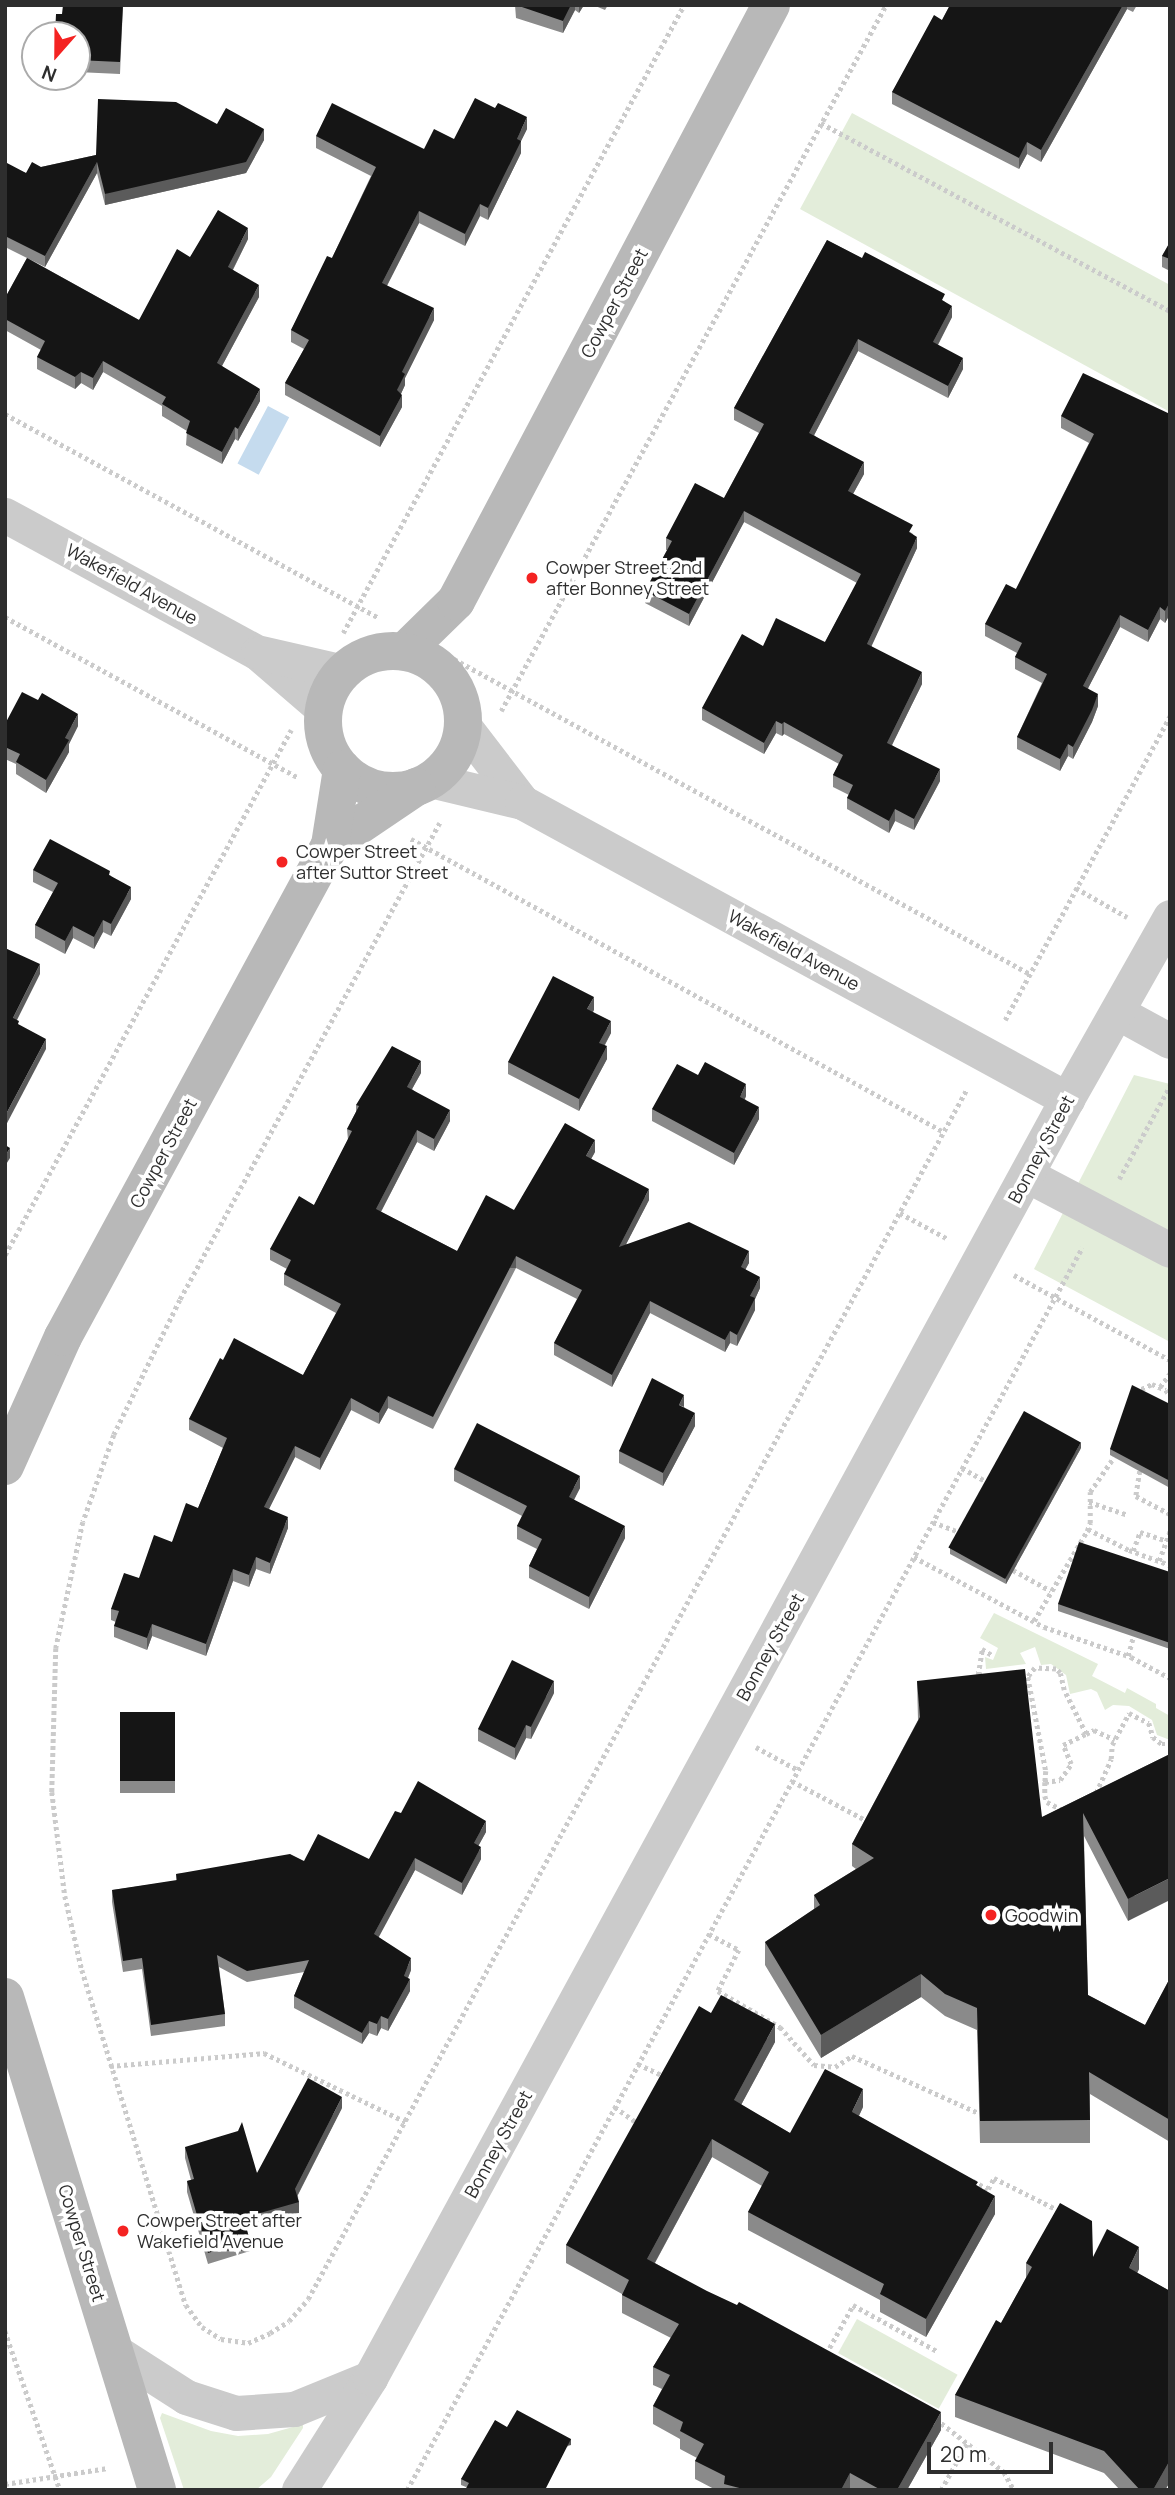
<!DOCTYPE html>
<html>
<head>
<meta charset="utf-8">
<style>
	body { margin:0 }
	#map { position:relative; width:1175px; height:2495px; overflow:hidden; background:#fff; font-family:Manrope,sans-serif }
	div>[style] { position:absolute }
	.green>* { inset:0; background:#e3edda; transform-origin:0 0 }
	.water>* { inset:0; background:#c5dbee; transform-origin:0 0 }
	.path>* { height:4.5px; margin-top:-2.25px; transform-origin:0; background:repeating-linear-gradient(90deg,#cbcbcb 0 3.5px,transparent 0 7px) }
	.street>* { height:35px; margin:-17.5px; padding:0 17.5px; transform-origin:17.5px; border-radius:17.5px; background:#cbcbcb }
	.secondary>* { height:38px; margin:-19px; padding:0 19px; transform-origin:19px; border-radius:19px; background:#b8b8b8 }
	.secondary>.ring { margin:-19px; padding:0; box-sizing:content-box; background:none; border:38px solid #b8b8b8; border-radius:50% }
	.wall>* { inset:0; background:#8a8a8a; transform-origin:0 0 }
	.shaded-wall>* { inset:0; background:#5b5b5b; transform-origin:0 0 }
	.building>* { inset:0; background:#151515; transform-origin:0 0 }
	.dots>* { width:19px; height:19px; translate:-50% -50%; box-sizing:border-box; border:4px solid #fff; border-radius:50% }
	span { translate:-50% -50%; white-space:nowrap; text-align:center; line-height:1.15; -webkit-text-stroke:7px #fff; paint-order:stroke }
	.street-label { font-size:18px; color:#2e2e2e }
	.poi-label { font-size:18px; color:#2e2e2e }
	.left { translate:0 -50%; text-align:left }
	.frame { position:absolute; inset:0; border:7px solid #2e2e2e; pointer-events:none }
	.north { position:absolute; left:21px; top:21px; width:70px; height:70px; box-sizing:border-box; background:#fff; border:2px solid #ababab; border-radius:50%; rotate:201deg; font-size:19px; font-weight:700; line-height:28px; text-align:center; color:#2e2e2e }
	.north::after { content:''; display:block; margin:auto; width:24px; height:32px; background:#f42322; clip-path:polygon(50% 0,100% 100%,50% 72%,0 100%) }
	.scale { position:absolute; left:927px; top:2442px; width:126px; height:32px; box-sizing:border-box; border:4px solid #2e2e2e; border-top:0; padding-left:9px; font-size:21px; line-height:24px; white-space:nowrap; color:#2e2e2e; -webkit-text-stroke:5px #fff; paint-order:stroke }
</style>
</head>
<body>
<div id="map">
	<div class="green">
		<i style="clip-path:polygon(852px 113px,1170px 285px,1170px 412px,800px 209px)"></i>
		<i style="clip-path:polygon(1134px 1075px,1170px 1084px,1170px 1342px,1034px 1269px)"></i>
		<i style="clip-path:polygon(994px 1613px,1098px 1664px,1092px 1676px,1125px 1693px,1127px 1688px,1156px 1704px,1156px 1708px,1170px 1716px,1170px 1740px,1157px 1735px,1152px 1720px,1129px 1706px,1113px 1705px,1105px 1710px,1097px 1692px,1091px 1689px,1070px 1694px,1066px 1675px,1051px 1664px,1041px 1665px,1035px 1647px,1020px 1653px,1026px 1664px,986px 1669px,985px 1657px,993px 1660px,998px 1648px,980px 1638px)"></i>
		<i style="left:857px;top:2319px;width:115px;height:39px;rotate:29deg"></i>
		<i style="clip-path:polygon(162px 2413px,211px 2431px,238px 2436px,268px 2434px,300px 2425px,303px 2425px,303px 2428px,271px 2477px,256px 2490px,184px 2490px,160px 2418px)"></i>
	</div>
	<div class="water">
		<i style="left:268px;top:406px;width:24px;height:65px;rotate:28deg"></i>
	</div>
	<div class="path">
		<i style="left:821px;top:123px;width:396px;rotate:28.3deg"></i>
		<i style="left:5px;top:414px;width:426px;rotate:28.6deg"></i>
		<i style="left:5px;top:617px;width:335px;rotate:28.7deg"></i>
		<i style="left:343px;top:633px;width:715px;rotate:-61.5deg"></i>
		<i style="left:454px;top:659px;width:657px;rotate:28.67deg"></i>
		<i style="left:501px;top:711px;width:804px;rotate:-61.4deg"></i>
		<i style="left:440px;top:823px;width:543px;rotate:118.59deg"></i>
		<i style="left:180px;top:1300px;width:150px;rotate:116.1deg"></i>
		<i style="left:114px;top:1435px;width:92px;rotate:109.6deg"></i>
		<i style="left:83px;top:1522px;width:129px;rotate:102.1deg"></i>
		<i style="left:56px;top:1648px;width:144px;rotate:91.6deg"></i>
		<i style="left:52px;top:1792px;width:105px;rotate:82.9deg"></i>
		<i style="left:65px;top:1896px;width:76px;rotate:77.1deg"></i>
		<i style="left:82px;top:1970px;width:351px;rotate:72.8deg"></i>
		<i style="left:186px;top:2305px;width:27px;rotate:54deg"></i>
		<i style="left:202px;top:2327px;width:22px;rotate:32deg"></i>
		<i style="left:221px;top:2339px;width:27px;rotate:8deg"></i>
		<i style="left:248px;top:2343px;width:24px;rotate:-24deg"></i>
		<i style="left:270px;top:2333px;width:22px;rotate:-32deg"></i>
		<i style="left:289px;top:2321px;width:29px;rotate:-49deg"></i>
		<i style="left:308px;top:2299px;width:1378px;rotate:-61.43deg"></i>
		<i style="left:411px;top:839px;width:608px;rotate:28.8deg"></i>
		<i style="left:1076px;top:888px;width:59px;rotate:29.6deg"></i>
		<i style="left:1005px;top:1020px;width:346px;rotate:-61.5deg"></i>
		<i style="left:1119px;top:1179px;width:106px;rotate:-61.3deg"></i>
		<i style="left:900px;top:1213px;width:55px;rotate:28.4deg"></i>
		<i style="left:5px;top:1255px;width:598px;rotate:-61.42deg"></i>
		<i style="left:1014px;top:1275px;width:178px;rotate:28.6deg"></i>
		<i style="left:1160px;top:1387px;width:17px;rotate:-54deg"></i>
		<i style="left:1135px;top:1392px;width:19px;rotate:-25deg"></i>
		<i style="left:1152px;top:1384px;width:15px;rotate:23deg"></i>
		<i style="left:1166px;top:1390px;width:7px;rotate:56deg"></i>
		<i style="left:962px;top:1468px;width:31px;rotate:29deg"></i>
		<i style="left:1140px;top:1471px;width:25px;rotate:99deg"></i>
		<i style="left:1136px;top:1496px;width:38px;rotate:28deg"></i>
		<i style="left:1089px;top:1502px;width:41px;rotate:18.4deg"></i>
		<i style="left:933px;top:1522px;width:30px;rotate:21deg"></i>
		<i style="left:1088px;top:1529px;width:46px;rotate:27.1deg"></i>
		<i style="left:1129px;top:1550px;width:44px;rotate:20.1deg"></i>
		<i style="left:1133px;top:1551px;width:20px;rotate:-70deg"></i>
		<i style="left:1140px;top:1532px;width:26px;rotate:18deg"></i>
		<i style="left:914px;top:1557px;width:148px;rotate:28.3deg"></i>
		<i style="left:1044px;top:1627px;width:92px;rotate:19deg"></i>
		<i style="left:1131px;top:1657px;width:44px;rotate:28.3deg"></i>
		<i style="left:1159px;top:1561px;width:32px;rotate:-70deg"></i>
		<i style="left:1013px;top:1570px;width:43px;rotate:28.9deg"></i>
		<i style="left:1034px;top:1621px;width:104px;rotate:-59.5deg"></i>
		<i style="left:1087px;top:1531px;width:9px;rotate:-69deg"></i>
		<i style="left:1090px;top:1523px;width:31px;rotate:-90deg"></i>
		<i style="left:1090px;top:1492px;width:42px;rotate:-55.6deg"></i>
		<i style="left:1128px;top:1656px;width:24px;rotate:-75deg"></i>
		<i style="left:982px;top:1675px;width:4px;rotate:180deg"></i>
		<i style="left:978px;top:1675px;width:26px;rotate:-81deg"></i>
		<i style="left:982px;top:1649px;width:12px;rotate:31deg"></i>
		<i style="left:1086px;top:1734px;width:9px;rotate:-27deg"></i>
		<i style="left:1094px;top:1730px;width:23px;rotate:25deg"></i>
		<i style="left:756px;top:1747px;width:48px;rotate:28.7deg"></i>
		<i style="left:792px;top:1781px;width:87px;rotate:28deg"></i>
		<i style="left:1045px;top:1782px;width:15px;rotate:-8deg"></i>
		<i style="left:1060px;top:1780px;width:19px;rotate:-55deg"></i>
		<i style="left:1071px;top:1764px;width:21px;rotate:-113deg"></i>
		<i style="left:1063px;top:1745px;width:25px;rotate:-26deg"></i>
		<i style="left:1086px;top:1734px;width:49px;rotate:-116.6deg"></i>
		<i style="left:1064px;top:1690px;width:17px;rotate:-103deg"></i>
		<i style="left:1060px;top:1673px;width:6px;rotate:-135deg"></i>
		<i style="left:1056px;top:1669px;width:21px;rotate:-177deg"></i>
		<i style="left:1035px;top:1668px;width:11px;rotate:128deg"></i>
		<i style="left:1028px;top:1677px;width:96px;rotate:79.2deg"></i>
		<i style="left:1046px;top:1771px;width:11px;rotate:95deg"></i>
		<i style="left:1045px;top:1782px;width:14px;rotate:90deg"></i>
		<i style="left:1045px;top:1796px;width:6px;rotate:72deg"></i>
		<i style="left:1047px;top:1802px;width:20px;rotate:27deg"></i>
		<i style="left:1096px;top:1793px;width:37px;rotate:-66deg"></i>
		<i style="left:1111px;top:1759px;width:14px;rotate:-86deg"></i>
		<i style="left:1112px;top:1745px;width:36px;rotate:-62deg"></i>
		<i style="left:1129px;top:1713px;width:22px;rotate:27deg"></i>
		<i style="left:1149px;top:1723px;width:15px;rotate:74deg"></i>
		<i style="left:1153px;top:1737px;width:11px;rotate:38deg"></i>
		<i style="left:1162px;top:1744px;width:8px"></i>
		<i style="left:709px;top:1934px;width:34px;rotate:28deg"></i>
		<i style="left:739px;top:1950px;width:46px;rotate:117.1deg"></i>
		<i style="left:718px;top:1991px;width:72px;rotate:30.1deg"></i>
		<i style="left:780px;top:2027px;width:51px;rotate:48.2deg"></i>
		<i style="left:814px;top:2065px;width:21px;rotate:5deg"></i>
		<i style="left:835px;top:2067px;width:20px;rotate:-33deg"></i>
		<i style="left:852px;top:2056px;width:139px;rotate:24.2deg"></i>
		<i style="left:638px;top:2064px;width:31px;rotate:25deg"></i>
		<i style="left:110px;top:2066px;width:155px;rotate:-4.8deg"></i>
		<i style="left:264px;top:2053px;width:158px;rotate:25.9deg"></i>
		<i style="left:615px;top:2107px;width:27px;rotate:36deg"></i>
		<i style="left:973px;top:2181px;width:17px;rotate:28deg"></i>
		<i style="left:988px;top:2189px;width:13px;rotate:-61deg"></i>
		<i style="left:994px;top:2178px;width:72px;rotate:26.6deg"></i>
		<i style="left:5px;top:2331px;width:168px;rotate:70.9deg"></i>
		<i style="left:826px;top:2354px;width:56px;rotate:-61.1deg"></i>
		<i style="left:853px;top:2305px;width:96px;rotate:28.7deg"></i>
		<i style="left:936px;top:2419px;width:86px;rotate:37.9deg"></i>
		<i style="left:1004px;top:2472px;width:21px;rotate:61deg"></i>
		<i style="left:5px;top:2484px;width:104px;rotate:-8.8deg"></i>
		<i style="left:407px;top:2490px;width:1414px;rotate:-61.48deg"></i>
		<i style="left:941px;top:2490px;width:54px;rotate:-61deg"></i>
	</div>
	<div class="street">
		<i style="left:5px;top:515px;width:288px;rotate:28.6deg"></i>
		<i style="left:258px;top:653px;width:87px;rotate:40.8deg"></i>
		<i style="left:261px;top:653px;width:84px;rotate:13deg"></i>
		<i style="left:463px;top:725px;width:97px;rotate:52.5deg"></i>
		<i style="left:430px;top:780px;width:95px;rotate:13.4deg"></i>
		<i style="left:522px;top:802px;width:621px;rotate:28.59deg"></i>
		<i style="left:1117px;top:1012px;width:60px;rotate:28.7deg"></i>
		<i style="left:1027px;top:1175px;width:161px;rotate:27.7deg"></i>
		<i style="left:116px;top:2352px;width:83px;rotate:32.7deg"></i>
		<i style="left:186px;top:2397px;width:52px;rotate:17.7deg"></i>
		<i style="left:236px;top:2413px;width:58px;rotate:-3.9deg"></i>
		<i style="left:294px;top:2409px;width:82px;rotate:-22.2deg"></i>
		<i style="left:299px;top:2490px;width:133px;rotate:-57.6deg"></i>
		<i style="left:370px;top:2378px;width:1457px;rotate:-61.41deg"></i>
		<i style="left:1067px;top:1099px;width:209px;rotate:-60.5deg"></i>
	</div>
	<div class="secondary">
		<i style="left:405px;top:651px;width:71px;rotate:-44.4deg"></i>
		<i style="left:456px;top:601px;width:674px;rotate:-62.14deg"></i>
		<i class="ring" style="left:323px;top:651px;width:102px;height:102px"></i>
		<i style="left:330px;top:845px;width:104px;rotate:-34deg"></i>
		<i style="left:5px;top:1466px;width:141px;rotate:-65.8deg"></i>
		<i style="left:63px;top:1337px;width:560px;rotate:-61.51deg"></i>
		<i style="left:330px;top:845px;width:77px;rotate:-81deg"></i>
		<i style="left:5px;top:1997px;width:516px;rotate:72.86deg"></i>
	</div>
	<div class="wall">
		<i style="clip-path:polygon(123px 5px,120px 74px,77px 72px,77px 35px,62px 14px)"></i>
		<i style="clip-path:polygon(515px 5px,584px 5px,579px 13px,575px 10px,563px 33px,516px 18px)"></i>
		<i style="clip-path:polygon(593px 5px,608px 5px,605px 10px)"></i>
		<i style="clip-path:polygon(950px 5px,1137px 5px,1133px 12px,1127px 9px,1041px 162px,1027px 154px,1019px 169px,892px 104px,892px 92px,942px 20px)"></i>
		<i style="clip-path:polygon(217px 124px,264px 140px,246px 173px,105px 205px,97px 173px,45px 267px,29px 259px,139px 320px,190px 257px,248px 239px,233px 270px,259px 297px,222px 366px,260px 401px,238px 441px,235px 439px,222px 464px,186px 445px,187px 431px,162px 416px,162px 406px,103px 372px,93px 390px,81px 383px,75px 389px,37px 369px,37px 357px,41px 350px,5px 330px,5px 298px,27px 258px,5px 247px,5px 165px,26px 173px,41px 167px,96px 155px)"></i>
		<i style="clip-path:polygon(527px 129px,521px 141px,521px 153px,488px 220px,480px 216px,465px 246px,419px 223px,387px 286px,434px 320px,405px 378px,405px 385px,401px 394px,402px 407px,380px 447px,285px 395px,285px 383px,304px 349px,291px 342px,291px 330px,332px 258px,371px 176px,316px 148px,316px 136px,424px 149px,454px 139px)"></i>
		<i style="clip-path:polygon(827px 240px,945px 302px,952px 317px,938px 345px,963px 369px,948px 398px,858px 351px,814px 435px,864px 474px,853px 494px,913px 534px,917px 548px,871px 646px,922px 684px,892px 745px,940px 781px,914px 830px,895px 821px,889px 833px,847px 809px,847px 798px,849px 795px,833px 787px,833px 775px,839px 764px,784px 734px,782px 736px,776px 733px,764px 754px,702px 720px,702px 708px,763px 646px,825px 642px,857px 583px,744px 522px,689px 626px,645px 603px,645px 591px,667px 550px,666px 550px,666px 538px,724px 498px,759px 433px,734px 420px,734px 408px)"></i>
		<i style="clip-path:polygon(1170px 242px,1170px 271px,1162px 267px,1162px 256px)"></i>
		<i style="clip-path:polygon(1170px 414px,1170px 614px,1165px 623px,1160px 619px,1148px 642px,1120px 627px,1088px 688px,1098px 706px,1092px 722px,1073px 759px,1068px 756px,1060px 771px,1017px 749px,1017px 737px,1042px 683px,1015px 669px,1015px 657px,1017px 653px,985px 636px,985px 624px,1016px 589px,1089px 443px,1061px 428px,1061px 416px)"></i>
		<i style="clip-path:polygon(5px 724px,78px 726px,69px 744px,69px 752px,46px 793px,16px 774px,16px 764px,5px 759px)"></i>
		<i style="clip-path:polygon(33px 870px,110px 875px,131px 899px,111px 936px,103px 932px,94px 949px,73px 938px,65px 954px,35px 938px,35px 925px,53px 892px,33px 882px)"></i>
		<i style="clip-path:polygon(594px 1010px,593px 1012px,611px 1033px,605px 1045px,607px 1059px,579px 1111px,508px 1074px,508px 1062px)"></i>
		<i style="clip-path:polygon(421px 1073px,412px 1089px,450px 1121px,434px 1151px,417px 1142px,381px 1212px,457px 1251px,595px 1152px,591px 1159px,649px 1200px,626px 1244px,749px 1263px,745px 1269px,760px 1288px,755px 1299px,755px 1310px,737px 1346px,730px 1343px,725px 1352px,650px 1313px,612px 1387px,554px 1355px,554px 1343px,577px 1299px,516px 1268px,433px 1429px,388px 1408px,379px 1424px,351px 1410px,320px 1470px,295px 1457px,269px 1509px,288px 1528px,270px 1574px,256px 1569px,249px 1587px,233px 1581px,206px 1656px,152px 1636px,147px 1650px,114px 1637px,114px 1626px,116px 1622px,111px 1620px,111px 1609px,172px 1542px,198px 1508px,223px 1448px,189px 1430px,189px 1419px,223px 1360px,303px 1375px,336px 1313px,284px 1285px,284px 1274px,287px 1269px,270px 1260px,270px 1249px,314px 1205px,348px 1140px,347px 1129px,356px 1112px,356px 1105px)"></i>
		<i style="clip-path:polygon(698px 1075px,746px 1096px,745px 1099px,759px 1119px,734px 1165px,652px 1121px,652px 1109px)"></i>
		<i style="clip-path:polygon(1170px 1404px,1170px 1488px,1110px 1455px,1110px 1449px)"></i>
		<i style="clip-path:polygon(684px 1407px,695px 1426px,663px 1486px,619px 1463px,619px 1451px)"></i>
		<i style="clip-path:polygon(1081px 1448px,1006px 1584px,950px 1554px,950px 1548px)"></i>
		<i style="clip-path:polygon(454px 1469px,580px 1488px,574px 1500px,625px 1538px,589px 1609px,529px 1578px,529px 1566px,537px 1549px,517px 1539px,517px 1526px,522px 1516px,454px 1481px)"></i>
		<i style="clip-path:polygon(1170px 1572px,1170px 1649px,1058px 1611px,1058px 1604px)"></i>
		<i style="clip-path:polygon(917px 1681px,1042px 1817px,1170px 1754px,1128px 1921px,1084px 1836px,1088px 1995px,1145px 2025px,1170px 1978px,1170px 2142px,1090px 2094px,1090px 2143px,980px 2143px,977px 2030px,945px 2016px,921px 1997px,821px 2058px,765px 1965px,765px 1942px,814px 1909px,814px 1895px,856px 1869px,852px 1866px,852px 1844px,918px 1720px)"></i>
		<i style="clip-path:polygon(554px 1693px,531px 1739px,526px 1738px,515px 1760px,478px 1741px,478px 1729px)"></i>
		<i style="left:120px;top:1712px;width:55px;height:81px"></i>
		<i style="clip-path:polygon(401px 1813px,486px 1832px,478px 1846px,481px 1859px,462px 1895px,415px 1870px,378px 1937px,411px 1970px,408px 1978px,410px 1991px,388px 2031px,381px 2028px,377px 2036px,369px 2033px,362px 2044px,294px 2008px,294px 1996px,304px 1972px,247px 1982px,219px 1967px,225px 2014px,225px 2026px,151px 2036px,142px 1969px,123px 1972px,112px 1902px,112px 1890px,176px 1881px,176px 1874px,304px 1861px,369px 1859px)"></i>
		<i style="clip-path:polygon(711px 2013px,775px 2042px,741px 2105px,790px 2133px,863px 2107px,859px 2116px,978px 2186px,995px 2214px,926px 2337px,880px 2312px,880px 2300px,748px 2230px,748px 2212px,762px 2186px,712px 2157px,655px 2263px,941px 2430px,907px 2490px,716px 2490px,695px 2479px,695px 2461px,697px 2458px,680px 2449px,680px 2439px,653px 2424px,653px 2406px,662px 2389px,653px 2385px,653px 2367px,671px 2338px,622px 2313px,622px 2294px,566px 2263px,566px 2245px)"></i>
		<i style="clip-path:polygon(342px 2108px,298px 2195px,299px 2213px,247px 2228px,250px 2251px,208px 2264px,187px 2192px,187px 2181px,191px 2180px,185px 2158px,185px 2147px,257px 2173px)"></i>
		<i style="clip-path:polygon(1093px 2257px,1139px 2269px,1137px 2273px,1170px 2291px,1170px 2482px,1165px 2490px,1120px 2490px,1104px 2473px,955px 2417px,955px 2395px,1001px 2323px,1026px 2278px,1026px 2263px)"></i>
		<i style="clip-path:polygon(507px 2427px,571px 2445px,466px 2487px,461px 2485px,461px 2479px)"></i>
	</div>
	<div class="shaded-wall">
		<i style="clip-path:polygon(571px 5px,575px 5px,575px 10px,563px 33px,563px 21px)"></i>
		<i style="clip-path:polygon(579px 5px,584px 5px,579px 13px)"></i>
		<i style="clip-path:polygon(1123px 5px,1127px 5px,1127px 9px,1041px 162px,1041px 150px)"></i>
		<i style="clip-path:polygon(527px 117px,527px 129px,521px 141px,521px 153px,488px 220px,488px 208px,517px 139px)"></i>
		<i style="clip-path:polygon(264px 129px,264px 140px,246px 173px,105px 205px,105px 194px)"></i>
		<i style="clip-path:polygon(1027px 142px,1027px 154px,1019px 169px,1019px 158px)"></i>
		<i style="clip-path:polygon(97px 162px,97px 173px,45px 267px,45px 256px)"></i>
		<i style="clip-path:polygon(480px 204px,480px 216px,465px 246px,465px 234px)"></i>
		<i style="clip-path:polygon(419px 211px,419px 223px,382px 295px,382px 283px)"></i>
		<i style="clip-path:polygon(248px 228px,248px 239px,228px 279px,228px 267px)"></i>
		<i style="clip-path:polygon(259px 285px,259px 297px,217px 375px,217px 363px)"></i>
		<i style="clip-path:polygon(952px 306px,952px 317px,933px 354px,933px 342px)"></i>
		<i style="clip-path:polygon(434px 308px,434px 320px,405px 378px,405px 385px,397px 402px,397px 390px,402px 372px)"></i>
		<i style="clip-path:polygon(858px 339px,858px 351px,809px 445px,809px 433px)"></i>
		<i style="clip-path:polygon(963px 358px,963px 369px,948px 398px,948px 386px)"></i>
		<i style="clip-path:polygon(103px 361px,103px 372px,93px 390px,93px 378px)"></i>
		<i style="clip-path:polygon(81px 372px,81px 383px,75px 389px,75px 377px)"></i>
		<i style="clip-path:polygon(260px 389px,260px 401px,238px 441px,238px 429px)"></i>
		<i style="clip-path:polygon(402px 395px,402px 407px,380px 447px,380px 436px)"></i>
		<i style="clip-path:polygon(235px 427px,235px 439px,222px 464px,222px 452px)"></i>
		<i style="clip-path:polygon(864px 462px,864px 474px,848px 503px,848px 491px)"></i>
		<i style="clip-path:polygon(744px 511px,744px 522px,689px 626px,689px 614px)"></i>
		<i style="clip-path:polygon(917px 537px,917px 548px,867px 656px,867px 644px)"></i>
		<i style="clip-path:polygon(1170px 602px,1170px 614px,1165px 623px,1165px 611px)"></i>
		<i style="clip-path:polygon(1160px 607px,1160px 619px,1148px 642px,1148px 630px)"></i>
		<i style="clip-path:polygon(1120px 615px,1120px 627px,1083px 698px,1083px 686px)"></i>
		<i style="clip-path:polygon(922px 672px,922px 684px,887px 755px,887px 743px)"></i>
		<i style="clip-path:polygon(1098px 694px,1098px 706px,1092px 722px,1073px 759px,1073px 747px)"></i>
		<i style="clip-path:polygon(78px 714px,78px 726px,69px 744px,69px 752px,46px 793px,46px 780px,65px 738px)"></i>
		<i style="clip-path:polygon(776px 721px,776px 733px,764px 754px,764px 743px)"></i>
		<i style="clip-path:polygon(784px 722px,784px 734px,782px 736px,782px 724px)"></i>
		<i style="clip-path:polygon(1068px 744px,1068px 756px,1060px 771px,1060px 759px)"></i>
		<i style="clip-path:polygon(940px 769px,940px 781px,914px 830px,914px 819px)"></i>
		<i style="clip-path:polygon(895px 809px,895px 821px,889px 833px,889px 821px)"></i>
		<i style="clip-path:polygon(131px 887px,131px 899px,111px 936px,111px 924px)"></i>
		<i style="clip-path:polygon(103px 920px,103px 932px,94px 949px,94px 937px)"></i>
		<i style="clip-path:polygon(73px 926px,73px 938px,65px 954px,65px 941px)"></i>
		<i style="clip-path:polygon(40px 964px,40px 974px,13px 1028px,13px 1018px)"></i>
		<i style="clip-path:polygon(594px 997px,594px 1010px,587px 1021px,587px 1009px)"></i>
		<i style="clip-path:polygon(611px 1021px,611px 1033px,599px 1055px,599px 1043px)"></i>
		<i style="clip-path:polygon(46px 1039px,46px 1049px,5px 1127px,5px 1116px)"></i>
		<i style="clip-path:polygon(607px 1046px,607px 1059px,579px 1111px,579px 1099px)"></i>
		<i style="clip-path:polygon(421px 1061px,421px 1073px,407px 1098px,407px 1087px)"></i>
		<i style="clip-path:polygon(746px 1084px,746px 1096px,740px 1109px,740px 1097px)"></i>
		<i style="clip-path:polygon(759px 1107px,759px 1119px,734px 1165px,734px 1153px)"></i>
		<i style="clip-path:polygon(450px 1110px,450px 1121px,434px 1151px,434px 1139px)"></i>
		<i style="clip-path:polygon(417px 1130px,417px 1142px,376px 1221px,376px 1209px)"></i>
		<i style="clip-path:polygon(595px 1140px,595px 1152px,586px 1168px,586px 1156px)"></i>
		<i style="clip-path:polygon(10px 1148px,10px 1158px,5px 1166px,5px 1156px)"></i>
		<i style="clip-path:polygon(649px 1189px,649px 1200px,619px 1258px,619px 1247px)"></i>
		<i style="clip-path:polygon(749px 1251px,749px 1263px,741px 1278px,741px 1267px)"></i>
		<i style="left:516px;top:1256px;width:12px;height:181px;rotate:90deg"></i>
		<i style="clip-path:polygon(760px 1277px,760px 1288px,755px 1299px,755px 1310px,737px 1346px,737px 1335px,750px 1296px)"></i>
		<i style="clip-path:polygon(650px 1301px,650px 1313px,612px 1387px,612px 1375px)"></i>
		<i style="clip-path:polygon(730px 1331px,730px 1343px,725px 1352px,725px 1340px)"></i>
		<i style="clip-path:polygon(684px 1395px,684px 1407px,679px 1405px)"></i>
		<i style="clip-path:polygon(388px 1396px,388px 1408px,379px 1424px,379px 1413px)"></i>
		<i style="clip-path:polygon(351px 1398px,351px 1410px,320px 1470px,320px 1458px)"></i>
		<i style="clip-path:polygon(695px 1413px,695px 1426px,663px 1486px,663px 1473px)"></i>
		<i style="clip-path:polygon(1081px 1442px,1081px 1448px,1006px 1584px,1006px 1577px)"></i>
		<i style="clip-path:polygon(295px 1446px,295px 1457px,264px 1519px,264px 1507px)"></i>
		<i style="clip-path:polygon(580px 1476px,580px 1488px,569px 1509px,569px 1497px)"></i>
		<i style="clip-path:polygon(288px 1517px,288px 1528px,270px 1574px,270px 1563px)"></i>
		<i style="clip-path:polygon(625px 1526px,625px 1538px,589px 1609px,589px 1597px)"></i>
		<i style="clip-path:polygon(256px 1557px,256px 1569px,249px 1587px,249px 1575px)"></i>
		<i style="clip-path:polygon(233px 1569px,233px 1581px,206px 1656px,206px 1644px)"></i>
		<i style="clip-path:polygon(152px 1624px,152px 1636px,147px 1650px,147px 1638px)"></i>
		<i style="clip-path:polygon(554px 1681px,554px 1693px,531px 1739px,531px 1727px)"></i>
		<i style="clip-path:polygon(526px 1725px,526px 1738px,515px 1760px,515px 1748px)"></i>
		<i style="clip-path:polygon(486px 1821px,486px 1832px,474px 1854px,474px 1843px)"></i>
		<i style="clip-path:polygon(481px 1847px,481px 1859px,462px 1895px,462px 1883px)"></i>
		<i style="clip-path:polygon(415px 1858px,415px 1870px,374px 1946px,374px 1934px)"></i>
		<i style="clip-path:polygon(1170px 1878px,1170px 1900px,1128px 1921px,1128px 1899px)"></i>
		<i style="clip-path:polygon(411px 1958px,411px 1970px,404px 1988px,404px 1976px)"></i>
		<i style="clip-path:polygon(921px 1974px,921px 1997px,821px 2058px,821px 2035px)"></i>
		<i style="clip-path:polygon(410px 1979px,410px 1991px,388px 2031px,388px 2019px)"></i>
		<i style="clip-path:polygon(381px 2016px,381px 2028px,377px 2036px,377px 2024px)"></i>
		<i style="clip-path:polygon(369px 2021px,369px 2033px,362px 2044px,362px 2033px)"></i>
		<i style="clip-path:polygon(775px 2024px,775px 2042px,734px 2118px,734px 2100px)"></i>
		<i style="clip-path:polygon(863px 2089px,863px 2107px,852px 2130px,852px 2112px)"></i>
		<i style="clip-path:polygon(342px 2097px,342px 2108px,295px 2200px,295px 2189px)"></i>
		<i style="clip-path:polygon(712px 2139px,712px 2157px,647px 2277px,647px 2259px)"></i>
		<i style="clip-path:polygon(995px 2196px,995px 2214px,926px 2337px,926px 2319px)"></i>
		<i style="left:299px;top:2202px;width:11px;height:58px;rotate:90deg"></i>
		<i style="left:250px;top:2240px;width:11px;height:44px;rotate:90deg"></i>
		<i style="clip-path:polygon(1139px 2247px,1139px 2269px,1129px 2290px,1129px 2268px)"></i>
		<i style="clip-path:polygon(941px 2412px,941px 2430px,907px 2490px,897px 2490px)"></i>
		<i style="left:571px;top:2439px;width:6px;height:57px;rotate:90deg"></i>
		<i style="clip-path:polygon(1170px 2460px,1170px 2482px,1165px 2490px,1153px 2490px)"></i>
		<i style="clip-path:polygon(850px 2473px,850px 2490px,841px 2490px)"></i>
	</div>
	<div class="building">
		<i style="clip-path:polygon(63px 5px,123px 5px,120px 62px,77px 60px,77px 35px,55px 35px,56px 14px,62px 14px)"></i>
		<i style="clip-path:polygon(516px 5px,571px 5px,563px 21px)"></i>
		<i style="clip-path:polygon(950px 5px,1123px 5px,1041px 150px,1027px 142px,1019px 158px,892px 92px,934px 15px,942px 20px)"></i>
		<i style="clip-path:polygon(475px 98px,495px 108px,498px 103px,527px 117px,517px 139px,521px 141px,488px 208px,480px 204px,465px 234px,419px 211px,382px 283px,434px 308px,402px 372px,405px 374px,397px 390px,402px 395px,380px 436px,285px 383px,309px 340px,291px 330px,327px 256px,332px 258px,376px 167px,316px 136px,332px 103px,424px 149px,434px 129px,454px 139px)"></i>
		<i style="clip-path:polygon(98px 99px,176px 102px,217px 124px,226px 108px,264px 129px,246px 162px,105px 194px,97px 162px,45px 256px,5px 236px,5px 165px,7px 163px,26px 173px,32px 162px,41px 167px,96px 155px)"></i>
		<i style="clip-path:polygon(218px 210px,248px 228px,228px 267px,259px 285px,217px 363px,260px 389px,238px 429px,235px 427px,222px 452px,186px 433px,190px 421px,162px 404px,166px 397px,103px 361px,93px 378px,81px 372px,75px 377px,37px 357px,45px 341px,5px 319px,5px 298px,27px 258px,139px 320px,177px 249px,190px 257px)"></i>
		<i style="clip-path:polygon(827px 240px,862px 258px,865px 252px,945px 294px,942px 300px,952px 306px,933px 342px,963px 358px,948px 386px,858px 339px,809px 433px,864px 462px,848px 491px,913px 525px,909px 532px,917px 537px,867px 644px,922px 672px,887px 743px,940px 769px,914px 819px,895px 809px,889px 821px,847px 798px,853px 785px,833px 775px,843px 755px,784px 722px,782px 724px,776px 721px,764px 743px,702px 708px,742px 634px,763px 646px,776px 618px,825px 642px,861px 574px,744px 511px,689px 614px,645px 591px,672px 541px,666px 538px,695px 483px,724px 498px,764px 424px,734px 408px)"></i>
		<i style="clip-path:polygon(1170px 242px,1170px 259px,1162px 256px)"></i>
		<i style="clip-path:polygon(1083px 373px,1170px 414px,1170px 602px,1165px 611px,1160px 607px,1148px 630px,1120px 615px,1083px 686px,1098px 694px,1092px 710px,1073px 747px,1068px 744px,1060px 759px,1017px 737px,1047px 674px,1015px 657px,1022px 643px,985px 624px,1006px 584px,1016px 589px,1094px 434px,1061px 416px)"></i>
		<i style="clip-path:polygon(22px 692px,38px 700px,42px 693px,78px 714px,65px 738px,69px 740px,46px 780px,16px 762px,20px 754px,5px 747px,5px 724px)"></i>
		<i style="clip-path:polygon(50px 839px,110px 871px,109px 875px,131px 887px,111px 924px,103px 920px,94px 937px,73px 926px,65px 941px,35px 925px,58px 883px,33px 870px)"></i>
		<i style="clip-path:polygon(5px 948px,40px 964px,13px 1018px,19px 1021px,18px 1024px,46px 1039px,5px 1116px)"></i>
		<i style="clip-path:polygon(553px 976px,594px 997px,587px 1009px,611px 1021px,599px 1043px,607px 1046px,579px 1099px,508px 1062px)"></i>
		<i style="clip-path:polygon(392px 1046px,421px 1061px,407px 1087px,450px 1110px,434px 1139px,417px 1130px,376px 1209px,457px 1251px,486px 1195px,514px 1210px,565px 1123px,595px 1140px,586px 1156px,649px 1189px,619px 1247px,689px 1222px,749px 1251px,741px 1267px,760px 1277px,750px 1296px,755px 1298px,737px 1335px,730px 1331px,725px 1340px,650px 1301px,612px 1375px,554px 1343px,582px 1290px,516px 1256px,433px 1417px,388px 1396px,379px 1413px,351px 1398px,320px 1458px,295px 1446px,264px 1507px,288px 1517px,270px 1563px,256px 1557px,249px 1575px,233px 1569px,206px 1644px,152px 1624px,147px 1638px,114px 1626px,119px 1611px,111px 1609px,124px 1573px,139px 1578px,154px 1535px,172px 1542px,186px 1503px,198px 1508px,227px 1438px,189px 1419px,220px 1358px,223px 1360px,234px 1338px,303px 1375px,341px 1304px,284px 1274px,291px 1260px,270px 1249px,299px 1196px,314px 1205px,352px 1131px,347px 1129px,359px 1106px,356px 1105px)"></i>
		<i style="clip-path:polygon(705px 1062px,746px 1084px,740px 1097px,759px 1107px,734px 1153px,652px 1109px,677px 1064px,698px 1075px)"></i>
		<i style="clip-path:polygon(5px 1145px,10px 1148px,5px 1156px)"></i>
		<i style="clip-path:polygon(652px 1378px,684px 1395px,679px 1405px,695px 1413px,663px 1473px,619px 1451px)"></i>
		<i style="clip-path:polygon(1132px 1385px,1170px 1404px,1170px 1481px,1110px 1449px)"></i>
		<i style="left:1024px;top:1411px;width:65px;height:156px;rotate:29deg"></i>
		<i style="clip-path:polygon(477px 1423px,580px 1476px,569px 1497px,625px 1526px,589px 1597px,529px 1566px,542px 1539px,517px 1526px,527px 1506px,454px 1469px)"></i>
		<i style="clip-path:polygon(1079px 1542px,1170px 1572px,1170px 1643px,1058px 1604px)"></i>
		<i style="clip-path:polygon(512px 1660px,554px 1681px,531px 1727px,526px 1725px,515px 1748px,478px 1729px)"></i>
		<i style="clip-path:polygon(1025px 1669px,1042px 1817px,1170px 1754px,1170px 1878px,1128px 1899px,1083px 1813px,1088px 1995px,1145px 2025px,1170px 1978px,1170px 2120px,1089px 2072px,1090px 2120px,980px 2121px,977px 2008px,945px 1994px,921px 1974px,821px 2035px,765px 1942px,820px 1905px,814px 1895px,874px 1858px,852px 1844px,920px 1717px,917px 1681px)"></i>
		<i style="left:120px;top:1712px;width:55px;height:69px"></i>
		<i style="clip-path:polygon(418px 1781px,486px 1821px,474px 1843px,481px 1847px,462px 1883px,415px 1858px,374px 1934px,411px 1958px,404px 1976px,410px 1979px,388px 2019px,381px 2016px,377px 2024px,369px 2021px,362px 2033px,294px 1996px,309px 1960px,247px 1971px,217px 1955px,225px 2014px,151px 2025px,142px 1958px,123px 1961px,112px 1890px,177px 1880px,176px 1874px,290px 1854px,304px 1861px,318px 1834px,369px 1859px,395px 1811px,401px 1813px)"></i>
		<i style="clip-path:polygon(721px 1995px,775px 2024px,734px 2100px,790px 2133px,825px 2069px,863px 2089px,852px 2112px,978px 2182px,976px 2185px,995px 2196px,926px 2319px,880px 2294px,884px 2284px,748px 2212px,769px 2172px,712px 2139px,647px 2259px,707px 2291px,737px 2305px,739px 2302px,941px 2412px,897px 2490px,881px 2490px,850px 2473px,841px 2490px,747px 2490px,724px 2484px,725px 2476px,695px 2461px,704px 2444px,680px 2431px,683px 2422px,653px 2406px,670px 2375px,653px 2367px,679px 2324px,622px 2295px,629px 2280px,566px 2245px,699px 2006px,711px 2013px)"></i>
		<i style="clip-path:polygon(308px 2078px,342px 2097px,295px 2189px,299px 2202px,243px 2218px,250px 2240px,208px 2253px,187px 2181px,194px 2179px,185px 2147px,238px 2131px,242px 2122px,257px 2173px)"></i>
		<i style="clip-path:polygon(1060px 2203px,1092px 2221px,1093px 2257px,1107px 2229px,1139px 2247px,1129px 2268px,1170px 2291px,1170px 2460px,1153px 2490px,1140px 2490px,1104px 2451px,955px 2395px,996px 2320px,1001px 2323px,1032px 2267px,1026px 2263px)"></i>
		<i style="clip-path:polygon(517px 2410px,571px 2439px,545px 2490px,465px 2490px,469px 2483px,461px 2479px,495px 2420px,507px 2427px)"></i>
	</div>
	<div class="dots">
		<i style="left:532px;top:578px;background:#f42322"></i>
		<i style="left:282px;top:862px;background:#f42322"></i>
		<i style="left:991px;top:1915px;background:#f42322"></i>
		<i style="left:123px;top:2231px;background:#f42322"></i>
	</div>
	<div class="street-label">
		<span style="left:614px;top:303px;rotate:-62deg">Cowper Street</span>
		<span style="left:132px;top:584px;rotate:29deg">Wakefield Avenue</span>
		<span style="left:794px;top:950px;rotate:29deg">Wakefield Avenue</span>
		<span style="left:1041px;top:1149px;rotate:-62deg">Bonney Street</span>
		<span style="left:163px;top:1153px;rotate:-62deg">Cowper Street</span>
		<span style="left:770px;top:1647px;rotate:-61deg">Bonney Street</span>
		<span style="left:498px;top:2144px;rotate:-61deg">Bonney Street</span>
		<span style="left:82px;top:2243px;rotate:73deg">Cowper Street</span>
	</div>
	<div class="poi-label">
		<span class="left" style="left:546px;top:578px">Cowper Street 2nd<br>after Bonney Street</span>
		<span class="left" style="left:296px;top:862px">Cowper Street<br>after Suttor Street</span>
		<span class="left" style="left:1005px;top:1915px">Goodwin</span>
		<span class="left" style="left:137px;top:2231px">Cowper Street after<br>Wakefield Avenue</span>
	</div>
	<div class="frame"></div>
	<div class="north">N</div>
	<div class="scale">20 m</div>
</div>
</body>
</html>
